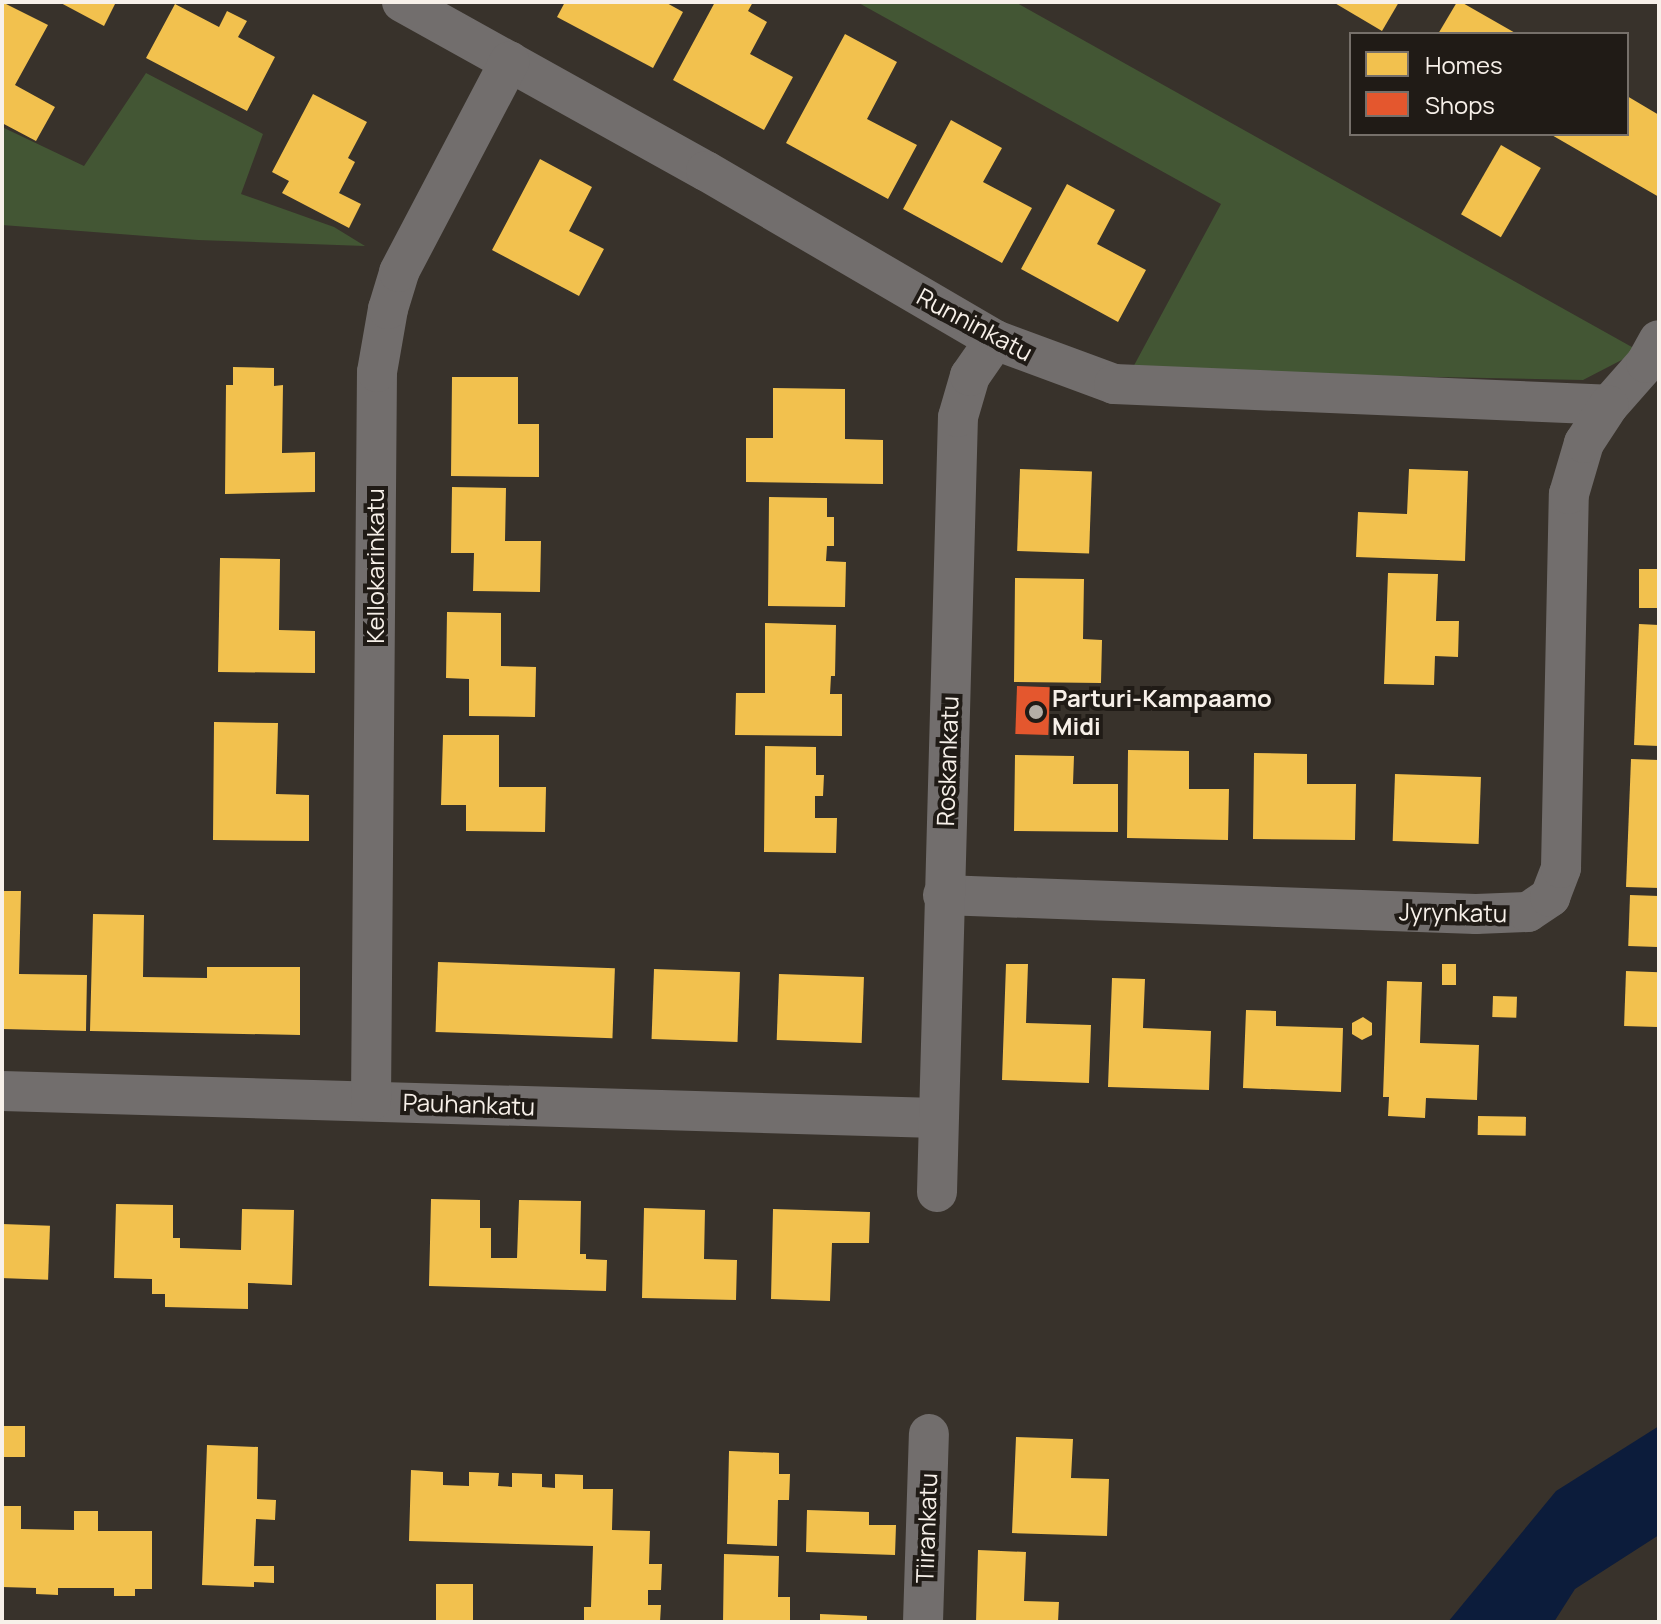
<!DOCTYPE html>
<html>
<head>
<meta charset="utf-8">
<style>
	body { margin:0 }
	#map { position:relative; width:1661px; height:1624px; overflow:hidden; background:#38322b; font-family:Manrope,sans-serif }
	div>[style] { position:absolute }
	.green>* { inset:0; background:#435634 }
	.water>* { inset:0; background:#0c1c3b }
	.homes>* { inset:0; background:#f2c14e; transform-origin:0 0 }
	.shops>* { inset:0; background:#e4572e; transform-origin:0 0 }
	.street>* { height:40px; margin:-20px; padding:0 20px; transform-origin:20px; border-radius:20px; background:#726e6d }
	.dots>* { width:22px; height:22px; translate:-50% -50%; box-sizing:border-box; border:4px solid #201b16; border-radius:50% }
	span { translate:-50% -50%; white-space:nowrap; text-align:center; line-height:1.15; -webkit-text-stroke:8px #201b16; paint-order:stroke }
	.street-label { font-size:24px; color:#f7f0e9 }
	.poi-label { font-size:24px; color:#f7f0e9; font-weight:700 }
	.left { translate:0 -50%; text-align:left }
	.frame { position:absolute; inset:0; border:4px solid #f7f0e9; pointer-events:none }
	.legend { position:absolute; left:1349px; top:32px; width:280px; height:104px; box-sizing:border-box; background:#201b16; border:2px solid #76706a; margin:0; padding:10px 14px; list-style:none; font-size:24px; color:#f7f0e9 }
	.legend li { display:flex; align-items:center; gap:16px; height:40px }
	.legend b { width:40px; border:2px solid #76706a }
</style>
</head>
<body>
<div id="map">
	<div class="green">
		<i style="clip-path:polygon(857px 2px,1015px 2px,1639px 351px,1583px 380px,1131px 371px,1221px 204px)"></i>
		<i style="clip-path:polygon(146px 73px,263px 134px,241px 194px,334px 227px,365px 246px,198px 240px,2px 225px,2px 127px,84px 166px)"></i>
	</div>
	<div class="water">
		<i style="clip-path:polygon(1659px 1426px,1659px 1535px,1575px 1589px,1554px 1622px,1448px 1622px,1556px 1491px)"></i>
	</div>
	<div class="homes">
		<i style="clip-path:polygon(2px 2px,48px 25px,15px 85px,55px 107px,36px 141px,2px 123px)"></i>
		<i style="clip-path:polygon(59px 2px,116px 2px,104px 26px)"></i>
		<i style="clip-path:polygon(565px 2px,665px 2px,683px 12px,653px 68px,557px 17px)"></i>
		<i style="clip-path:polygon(715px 2px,753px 2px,748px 11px,767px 22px,750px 54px,793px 77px,764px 130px,673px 80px)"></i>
		<i style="clip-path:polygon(1333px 2px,1399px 2px,1382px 31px)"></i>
		<i style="clip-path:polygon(1457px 2px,1461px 2px,1517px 34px,1438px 34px)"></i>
		<i style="clip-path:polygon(175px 4px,219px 27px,227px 11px,247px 21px,238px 37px,275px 57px,247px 111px,146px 58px)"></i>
		<i style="clip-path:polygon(845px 34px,897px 62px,867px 119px,917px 145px,888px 199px,786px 143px)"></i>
		<i style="clip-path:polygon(313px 94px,367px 122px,348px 158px,355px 162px,339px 193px,361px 204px,349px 228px,282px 193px,289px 181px,272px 172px)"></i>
		<i style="clip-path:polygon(1627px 96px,1659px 115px,1659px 197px,1550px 134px,1627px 134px)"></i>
		<i style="clip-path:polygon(951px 120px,1002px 148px,983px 182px,1032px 208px,1002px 263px,903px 209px)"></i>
		<i style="left:1501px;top:145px;width:46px;height:80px;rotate:30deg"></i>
		<i style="clip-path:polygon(540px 159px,592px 187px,569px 231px,604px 249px,579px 296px,492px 250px)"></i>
		<i style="clip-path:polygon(1067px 184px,1115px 210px,1097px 244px,1146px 270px,1118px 322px,1021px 269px)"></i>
		<i style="clip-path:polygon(233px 367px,274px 368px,274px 386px,283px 385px,282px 453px,315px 452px,315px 492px,225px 494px,226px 385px,233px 385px)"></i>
		<i style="clip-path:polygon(452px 377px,518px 377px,518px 424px,539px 424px,539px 477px,451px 476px)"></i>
		<i style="clip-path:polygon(773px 388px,845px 389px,845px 439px,883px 440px,883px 484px,746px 482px,746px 438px,773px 438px)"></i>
		<i style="left:1020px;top:469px;width:72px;height:82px;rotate:2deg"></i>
		<i style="clip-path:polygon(1409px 469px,1468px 471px,1465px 561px,1356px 557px,1358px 512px,1407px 514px)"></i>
		<i style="clip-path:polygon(452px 487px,506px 488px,505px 541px,541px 541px,540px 592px,473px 591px,474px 553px,451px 553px)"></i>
		<i style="clip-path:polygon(769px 497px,827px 498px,827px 517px,834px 517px,834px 546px,827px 546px,826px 561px,846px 562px,845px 607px,768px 606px)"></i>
		<i style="clip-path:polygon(220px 558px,280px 559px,279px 630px,315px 631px,315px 673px,218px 672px)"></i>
		<i style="left:1639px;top:569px;width:20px;height:39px"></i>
		<i style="clip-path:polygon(1388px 573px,1438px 574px,1436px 621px,1459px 621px,1458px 657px,1435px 656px,1434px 685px,1384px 684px)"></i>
		<i style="clip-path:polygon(1015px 578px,1084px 579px,1083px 639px,1102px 640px,1101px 683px,1014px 682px)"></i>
		<i style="clip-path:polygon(447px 612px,501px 613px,501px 666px,536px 667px,535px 717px,469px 716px,469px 679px,446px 678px)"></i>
		<i style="clip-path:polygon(765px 623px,836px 625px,835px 676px,831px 676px,830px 694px,842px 694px,842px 736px,735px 735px,736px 693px,765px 693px)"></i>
		<i style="clip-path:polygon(1639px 624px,1659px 625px,1659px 746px,1634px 745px)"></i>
		<i style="clip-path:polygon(214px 722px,278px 723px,276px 794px,309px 795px,309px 841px,213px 840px)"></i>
		<i style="clip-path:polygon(443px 735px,499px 735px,499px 787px,546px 787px,545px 832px,466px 831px,466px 805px,441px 805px)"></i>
		<i style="clip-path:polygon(765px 746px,816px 747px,816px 775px,824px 775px,823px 796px,815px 796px,815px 818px,837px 818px,836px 853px,764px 852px)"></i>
		<i style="clip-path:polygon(1128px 750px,1189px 751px,1189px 789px,1229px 789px,1228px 840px,1127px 838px)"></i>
		<i style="clip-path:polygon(1254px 753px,1307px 754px,1307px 784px,1356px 784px,1355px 840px,1253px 839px)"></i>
		<i style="clip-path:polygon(1015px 755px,1074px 756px,1073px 784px,1118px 784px,1118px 832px,1014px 831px)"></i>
		<i style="clip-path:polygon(1631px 759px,1659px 760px,1659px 888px,1626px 887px)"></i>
		<i style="left:1395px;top:774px;width:86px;height:67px;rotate:2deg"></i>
		<i style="clip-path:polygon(2px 891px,21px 891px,19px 974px,87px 975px,86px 1031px,2px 1029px)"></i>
		<i style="left:1630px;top:895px;width:29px;height:51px;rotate:2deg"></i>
		<i style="clip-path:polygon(93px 914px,144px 915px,143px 977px,207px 978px,207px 967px,300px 967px,300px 1035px,90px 1031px)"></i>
		<i style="left:438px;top:962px;width:177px;height:70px;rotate:2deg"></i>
		<i style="clip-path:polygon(1006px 964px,1028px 964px,1026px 1023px,1091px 1025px,1089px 1083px,1002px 1080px)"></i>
		<i style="left:1442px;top:964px;width:14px;height:21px"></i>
		<i style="left:654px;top:969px;width:86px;height:70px;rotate:2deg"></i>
		<i style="left:1626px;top:971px;width:33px;height:55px;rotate:2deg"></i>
		<i style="left:779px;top:974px;width:85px;height:66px;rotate:2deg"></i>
		<i style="clip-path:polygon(1112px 978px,1145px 979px,1143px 1028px,1211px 1031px,1209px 1090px,1108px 1087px)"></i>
		<i style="clip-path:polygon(1387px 981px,1422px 982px,1420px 1043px,1479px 1045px,1477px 1100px,1426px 1098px,1425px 1118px,1388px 1116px,1389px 1097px,1383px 1097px)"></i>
		<i style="left:1493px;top:996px;width:24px;height:21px;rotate:2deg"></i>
		<i style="clip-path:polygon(1246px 1010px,1276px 1011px,1276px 1026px,1343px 1028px,1341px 1092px,1243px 1088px)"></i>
		<i style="clip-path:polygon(1363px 1017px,1372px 1023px,1372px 1035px,1362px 1040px,1352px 1034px,1352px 1023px)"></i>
		<i style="left:1478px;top:1116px;width:48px;height:19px;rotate:1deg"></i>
		<i style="clip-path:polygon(431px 1199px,480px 1200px,480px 1228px,491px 1228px,491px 1258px,517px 1258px,519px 1200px,581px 1201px,580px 1254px,586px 1254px,586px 1259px,607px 1260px,606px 1291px,429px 1286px)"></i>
		<i style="clip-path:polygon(116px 1204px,173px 1205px,173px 1238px,180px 1238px,180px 1248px,241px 1250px,242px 1209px,294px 1210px,292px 1285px,248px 1283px,248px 1309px,165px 1307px,165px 1294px,152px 1294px,152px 1279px,114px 1278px)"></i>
		<i style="clip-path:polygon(644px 1208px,705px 1210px,704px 1259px,737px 1260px,736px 1300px,642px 1298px)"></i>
		<i style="clip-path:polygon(773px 1209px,870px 1212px,869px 1243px,832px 1243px,830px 1301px,771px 1299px)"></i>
		<i style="left:2px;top:1224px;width:48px;height:54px;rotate:2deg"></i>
		<i style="left:2px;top:1426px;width:23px;height:31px"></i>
		<i style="clip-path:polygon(1016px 1437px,1073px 1439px,1071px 1478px,1109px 1479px,1107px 1536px,1012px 1533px)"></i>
		<i style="clip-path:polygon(207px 1445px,258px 1447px,257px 1499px,276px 1500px,275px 1520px,256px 1519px,254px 1566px,274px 1566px,274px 1583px,254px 1582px,254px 1587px,202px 1585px)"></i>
		<i style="clip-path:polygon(729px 1451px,779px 1453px,779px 1474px,790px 1474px,789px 1500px,778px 1500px,777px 1546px,727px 1544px)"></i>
		<i style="clip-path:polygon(411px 1470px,443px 1472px,443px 1485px,469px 1486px,469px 1472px,499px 1473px,498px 1486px,512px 1487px,512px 1473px,542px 1474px,542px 1487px,555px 1488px,555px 1474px,583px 1475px,583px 1489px,613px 1489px,612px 1530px,650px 1531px,649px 1564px,662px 1564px,661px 1590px,648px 1590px,648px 1605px,661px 1605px,660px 1622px,584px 1622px,584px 1607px,591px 1607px,593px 1546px,409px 1541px)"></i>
		<i style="clip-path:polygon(2px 1506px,21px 1506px,21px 1529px,74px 1530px,74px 1511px,98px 1511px,98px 1531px,152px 1531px,152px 1589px,135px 1589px,135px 1596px,114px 1596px,114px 1588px,58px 1588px,58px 1595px,36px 1594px,36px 1588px,2px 1587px)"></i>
		<i style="clip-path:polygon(807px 1510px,869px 1512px,869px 1525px,896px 1525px,895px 1555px,806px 1552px)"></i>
		<i style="clip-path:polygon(978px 1550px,1026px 1552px,1024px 1601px,1059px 1602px,1058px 1622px,976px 1622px)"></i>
		<i style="clip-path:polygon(724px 1554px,779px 1556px,778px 1597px,790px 1597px,790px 1622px,723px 1622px)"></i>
		<i style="left:436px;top:1584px;width:37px;height:38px"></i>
		<i style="clip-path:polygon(820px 1614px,867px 1616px,867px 1622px,820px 1622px)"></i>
	</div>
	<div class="shops">
		<i style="left:1017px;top:686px;width:33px;height:48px;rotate:2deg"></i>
	</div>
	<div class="street">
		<i style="left:402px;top:2px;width:348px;rotate:29.1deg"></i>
		<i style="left:706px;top:171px;width:335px;rotate:30.3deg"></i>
		<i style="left:995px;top:340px;width:127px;rotate:20.3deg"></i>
		<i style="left:1114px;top:384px;width:495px;rotate:2.4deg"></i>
		<i style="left:1609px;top:405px;width:56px;rotate:-48.6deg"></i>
		<i style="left:1646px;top:363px;width:26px;rotate:-61deg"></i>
		<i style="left:943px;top:895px;width:533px;rotate:2.04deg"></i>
		<i style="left:1476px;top:914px;width:52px;rotate:-2.2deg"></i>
		<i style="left:1528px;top:912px;width:27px;rotate:-34deg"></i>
		<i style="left:1550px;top:897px;width:31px;rotate:-69deg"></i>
		<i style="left:1561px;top:868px;width:374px;rotate:-88.8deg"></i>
		<i style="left:1569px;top:494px;width:53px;rotate:-73.6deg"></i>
		<i style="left:1584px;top:443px;width:45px;rotate:-56.7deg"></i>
		<i style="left:2px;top:1091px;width:935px;rotate:1.65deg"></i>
		<i style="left:371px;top:1101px;width:729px;rotate:-89.53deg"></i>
		<i style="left:377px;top:372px;width:64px;rotate:-80.1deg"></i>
		<i style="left:388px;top:309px;width:39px;rotate:-73deg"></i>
		<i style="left:399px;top:272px;width:238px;rotate:-62.3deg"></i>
		<i style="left:937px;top:1192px;width:775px;rotate:-88.45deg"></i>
		<i style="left:958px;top:417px;width:43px;rotate:-73.7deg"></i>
		<i style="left:970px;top:376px;width:44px;rotate:-55.2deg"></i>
		<i style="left:923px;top:1622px;width:188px;rotate:-88.2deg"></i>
	</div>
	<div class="dots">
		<i style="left:1036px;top:712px;background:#b4aea6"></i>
	</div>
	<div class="street-label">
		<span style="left:975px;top:324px;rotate:28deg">Runninkatu</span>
		<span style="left:375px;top:566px;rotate:-90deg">Kellokarinkatu</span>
		<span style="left:947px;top:761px;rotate:-88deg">Roskankatu</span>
		<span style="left:1453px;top:912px;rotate:1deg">Jyrynkatu</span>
		<span style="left:469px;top:1104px;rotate:2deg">Pauhankatu</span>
		<span style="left:926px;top:1528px;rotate:-88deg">Tiirankatu</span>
	</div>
	<div class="poi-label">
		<span class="left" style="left:1052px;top:712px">Parturi-Kampaamo<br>Midi</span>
	</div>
	<div class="frame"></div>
	<ul class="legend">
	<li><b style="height:22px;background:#f2c14e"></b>Homes</li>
	<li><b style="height:22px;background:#e4572e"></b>Shops</li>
	</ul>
</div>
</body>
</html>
